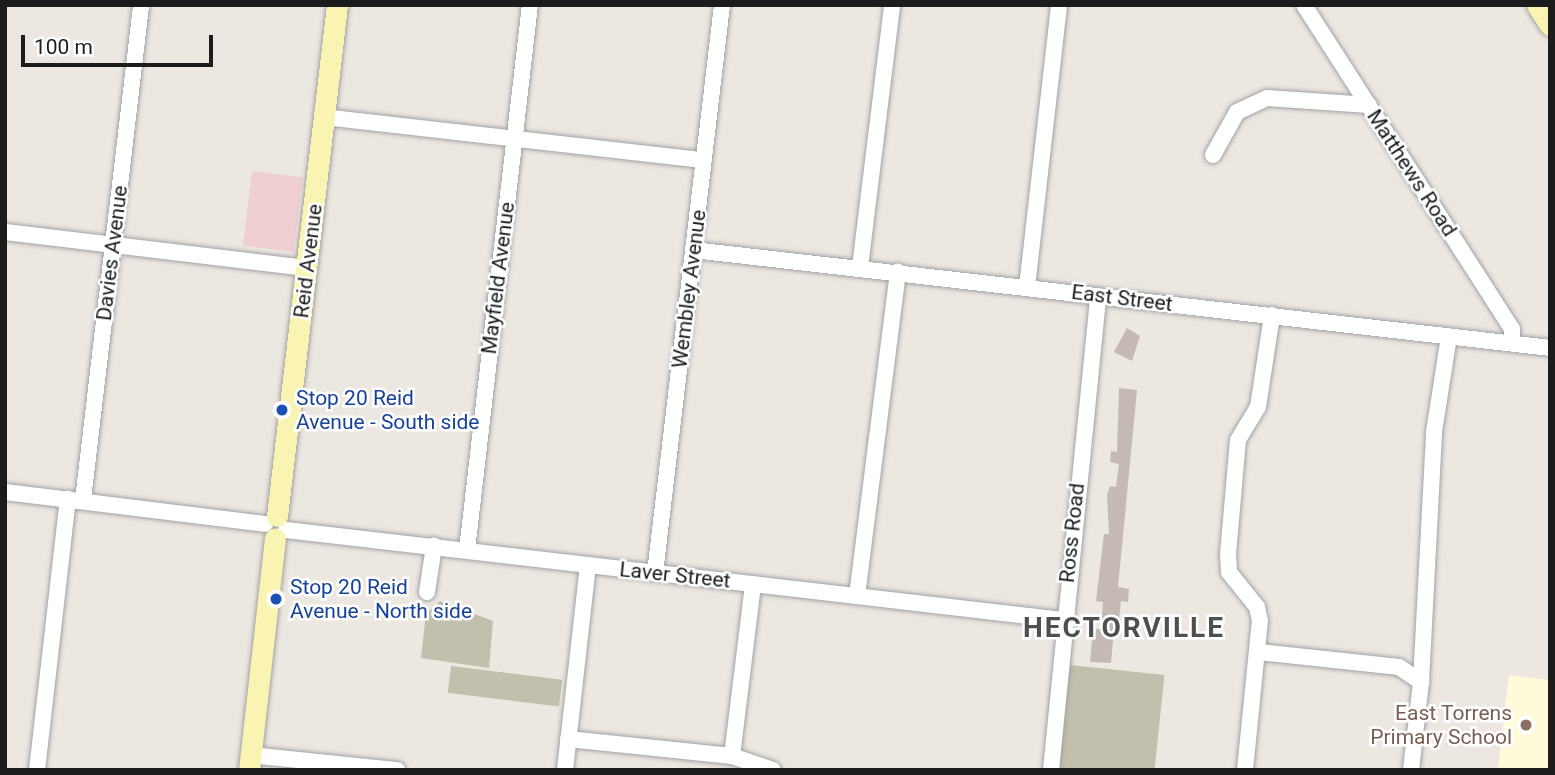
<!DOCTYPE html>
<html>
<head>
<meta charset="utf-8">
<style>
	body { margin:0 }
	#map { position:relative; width:1555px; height:775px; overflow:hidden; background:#ede7e1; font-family:Roboto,sans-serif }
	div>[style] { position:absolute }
	.commercial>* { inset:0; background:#efcfd2; transform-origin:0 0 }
	.education>* { inset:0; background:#fffad8 }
	.construction>* { inset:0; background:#c2bfac; transform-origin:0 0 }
	.building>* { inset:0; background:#c5b9b4 }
	.roads { filter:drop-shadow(0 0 2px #a3a3a3) drop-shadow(0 0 2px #a3a3a3) }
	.street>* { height:16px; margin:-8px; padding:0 8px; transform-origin:8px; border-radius:8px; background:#fff }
	.secondary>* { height:21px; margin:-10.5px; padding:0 10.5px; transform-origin:10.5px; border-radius:10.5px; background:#faf4b2 }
	.dots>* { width:19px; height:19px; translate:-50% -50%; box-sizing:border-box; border:4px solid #fff; border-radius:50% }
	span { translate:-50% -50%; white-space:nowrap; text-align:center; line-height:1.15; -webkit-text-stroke:5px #fff; paint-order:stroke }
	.street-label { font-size:21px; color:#1c1c1c }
	.transit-label { font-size:21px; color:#164399 }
	.left { translate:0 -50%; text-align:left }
	.education-label { font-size:21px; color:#785e54 }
	.right { translate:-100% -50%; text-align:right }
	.district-label { font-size:28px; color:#4f4f4f; font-weight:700; letter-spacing:2px }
	.frame { position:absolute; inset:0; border:7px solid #1c1c1c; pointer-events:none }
	.scale { position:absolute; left:21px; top:35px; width:192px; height:32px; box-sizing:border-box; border:4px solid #1c1c1c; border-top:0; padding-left:9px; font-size:21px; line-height:24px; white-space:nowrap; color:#1c1c1c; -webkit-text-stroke:5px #fff; paint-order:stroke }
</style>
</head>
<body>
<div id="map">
	<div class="commercial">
		<i style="left:252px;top:171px;width:51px;height:75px;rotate:7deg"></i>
	</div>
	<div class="education">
		<i style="clip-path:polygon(1509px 675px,1550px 680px,1550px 770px,1498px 770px)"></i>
	</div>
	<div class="construction">
		<i style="clip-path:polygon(440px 601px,493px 621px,489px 668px,421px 658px,426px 614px)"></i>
		<i style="left:1070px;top:665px;width:95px;height:106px;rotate:6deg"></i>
		<i style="left:451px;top:666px;width:112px;height:27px;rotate:7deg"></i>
	</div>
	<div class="building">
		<i style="clip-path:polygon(1127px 328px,1140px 336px,1132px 361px,1114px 352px)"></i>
		<i style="clip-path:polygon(1119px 388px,1137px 390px,1118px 587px,1129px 589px,1128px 602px,1121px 601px,1119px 618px,1115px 617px,1111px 663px,1090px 662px,1093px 629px,1101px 629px,1103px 602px,1096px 601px,1104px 534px,1109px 534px,1107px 495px,1110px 486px,1116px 487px,1119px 464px,1110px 462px,1111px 451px,1117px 452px)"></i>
	</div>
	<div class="roads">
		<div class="street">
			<i style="left:1304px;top:5px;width:385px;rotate:57.3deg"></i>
			<i style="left:1512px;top:329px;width:14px;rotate:90deg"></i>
			<i style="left:324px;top:117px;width:382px;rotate:6.5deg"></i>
			<i style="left:1213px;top:155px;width:49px;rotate:-60.8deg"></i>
			<i style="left:1237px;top:112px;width:33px;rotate:-25deg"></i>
			<i style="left:1267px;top:98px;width:102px;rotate:3.9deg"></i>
			<i style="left:5px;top:232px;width:304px;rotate:6.8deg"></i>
			<i style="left:693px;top:250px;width:863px;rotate:6.52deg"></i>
			<i style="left:860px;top:267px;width:264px;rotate:-83deg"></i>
			<i style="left:1027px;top:287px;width:284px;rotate:-83.5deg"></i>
			<i style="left:5px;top:492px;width:262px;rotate:7deg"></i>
			<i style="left:83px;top:500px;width:498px;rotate:-83.3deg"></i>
			<i style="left:286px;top:530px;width:782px;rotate:6.61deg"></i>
			<i style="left:467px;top:550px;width:549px;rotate:-83.41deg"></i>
			<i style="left:655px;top:573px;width:572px;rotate:-83.27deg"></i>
			<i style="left:427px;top:592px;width:47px;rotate:-81.3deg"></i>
			<i style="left:857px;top:596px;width:327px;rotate:-82.8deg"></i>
			<i style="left:1259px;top:652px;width:141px;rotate:6.1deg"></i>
			<i style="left:1399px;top:667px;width:27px;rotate:34deg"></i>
			<i style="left:568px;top:739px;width:165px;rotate:5.9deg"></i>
			<i style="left:732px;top:756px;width:43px;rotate:18.9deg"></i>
			<i style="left:251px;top:755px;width:147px;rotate:5.9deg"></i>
			<i style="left:732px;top:756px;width:173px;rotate:-83deg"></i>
			<i style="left:37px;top:770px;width:273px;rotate:-83.5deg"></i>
			<i style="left:565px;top:770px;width:205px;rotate:-83.6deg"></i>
			<i style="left:1051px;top:770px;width:476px;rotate:-84.3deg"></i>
			<i style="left:1245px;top:770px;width:150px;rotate:-84.3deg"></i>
			<i style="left:1260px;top:621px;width:14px;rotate:-102deg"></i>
			<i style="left:1257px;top:607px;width:45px;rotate:-128.7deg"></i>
			<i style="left:1229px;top:572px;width:18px;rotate:-93deg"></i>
			<i style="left:1228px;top:554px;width:114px;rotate:-85deg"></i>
			<i style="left:1238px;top:440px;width:39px;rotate:-59deg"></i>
			<i style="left:1258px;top:407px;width:93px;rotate:-81.3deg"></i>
			<i style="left:1411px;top:770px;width:89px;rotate:-83.5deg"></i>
			<i style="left:1421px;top:682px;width:250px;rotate:-87deg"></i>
			<i style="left:1434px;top:432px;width:97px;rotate:-81.1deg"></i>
		</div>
		<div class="secondary">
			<i style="left:1537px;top:5px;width:24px;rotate:57deg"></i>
			<i style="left:277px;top:516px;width:515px;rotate:-83.3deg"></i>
			<i style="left:249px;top:770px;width:233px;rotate:-83.6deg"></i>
		</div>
	</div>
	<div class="dots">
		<i style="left:282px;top:410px;background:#1a4fb4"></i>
		<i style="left:276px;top:599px;background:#1a4fb4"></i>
		<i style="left:1526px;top:725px;background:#8d6e63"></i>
	</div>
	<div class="street-label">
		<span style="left:1412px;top:173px;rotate:57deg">Matthews Road</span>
		<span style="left:112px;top:253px;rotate:-83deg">Davies Avenue</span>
		<span style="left:308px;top:261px;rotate:-83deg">Reid Avenue</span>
		<span style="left:498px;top:278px;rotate:-83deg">Mayfield Avenue</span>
		<span style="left:689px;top:289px;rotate:-83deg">Wembley Avenue</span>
		<span style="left:1122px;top:298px;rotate:7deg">East Street</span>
		<span style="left:1072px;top:533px;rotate:-84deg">Ross Road</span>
		<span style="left:675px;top:575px;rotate:6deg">Laver Street</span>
	</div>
	<div class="transit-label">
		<span class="left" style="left:296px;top:410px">Stop 20 Reid<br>Avenue - South side</span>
		<span class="left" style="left:290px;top:599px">Stop 20 Reid<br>Avenue - North side</span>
	</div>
	<div class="education-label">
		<span class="right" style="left:1512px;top:725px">East Torrens<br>Primary School</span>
	</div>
	<div class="district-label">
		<span style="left:1124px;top:628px">HECTORVILLE</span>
	</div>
	<div class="frame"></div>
	<div class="scale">100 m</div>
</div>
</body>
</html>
